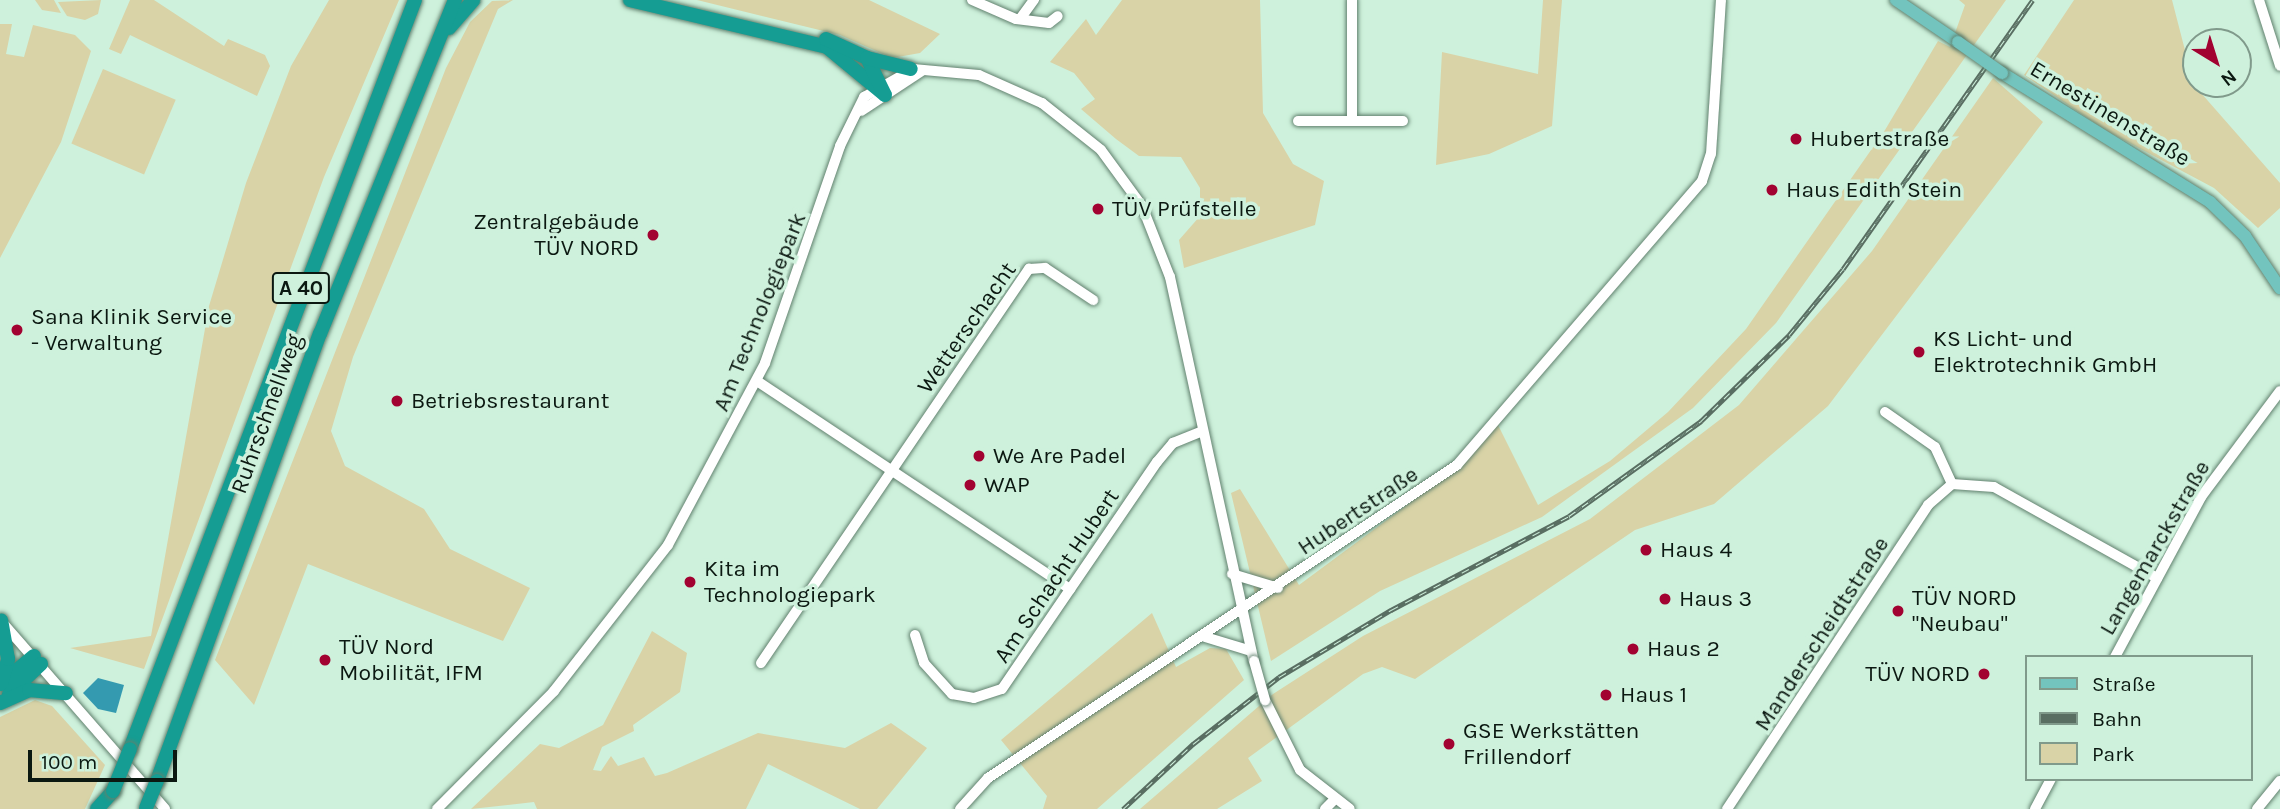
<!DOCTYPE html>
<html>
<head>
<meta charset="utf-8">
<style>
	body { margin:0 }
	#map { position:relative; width:2280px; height:809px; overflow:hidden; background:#cef1dc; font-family:Karla,sans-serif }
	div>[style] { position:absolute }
	.green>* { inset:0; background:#d9d3a7; transform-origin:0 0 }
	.water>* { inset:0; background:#349ab0 }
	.roads { filter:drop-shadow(0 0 2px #61816e) drop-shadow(0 0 2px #61816e) }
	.minor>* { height:10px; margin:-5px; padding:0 5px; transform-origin:5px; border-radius:5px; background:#fff }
	.major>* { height:12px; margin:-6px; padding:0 6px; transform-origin:6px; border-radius:6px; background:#73c4be }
	.highway>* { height:14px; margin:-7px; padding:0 7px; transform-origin:7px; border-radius:7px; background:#159d93 }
	.rail>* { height:5px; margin-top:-2.5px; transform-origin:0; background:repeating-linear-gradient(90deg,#cef1dc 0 8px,#596e62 0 16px); box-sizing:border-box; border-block:2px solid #596e62 }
	.bridges { filter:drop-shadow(0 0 2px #61816e) drop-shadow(0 0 2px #61816e) }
	.minor-bridge>* { height:10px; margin:-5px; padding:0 5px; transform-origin:5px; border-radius:5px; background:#fff }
	.major-bridge>* { height:12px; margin:-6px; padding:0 6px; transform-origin:6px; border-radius:6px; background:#73c4be }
	.highway-bridge>* { height:14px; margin:-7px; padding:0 7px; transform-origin:7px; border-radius:7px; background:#159d93 }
	.dots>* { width:19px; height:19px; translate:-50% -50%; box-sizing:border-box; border:4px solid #cef1dc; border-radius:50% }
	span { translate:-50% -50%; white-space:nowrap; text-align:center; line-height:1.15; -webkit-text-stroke:7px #cef1dc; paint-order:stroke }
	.shield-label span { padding:2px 5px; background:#cef1dc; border:2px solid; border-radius:5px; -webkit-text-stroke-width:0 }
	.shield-label { font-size:21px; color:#0b1811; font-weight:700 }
	.street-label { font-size:23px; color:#0b1811 }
	.poi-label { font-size:23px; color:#0b1811 }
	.left { translate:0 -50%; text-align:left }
	.right { translate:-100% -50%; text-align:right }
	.legend { position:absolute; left:2025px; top:655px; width:228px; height:126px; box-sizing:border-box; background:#cef1dc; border:2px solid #809a8b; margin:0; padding:9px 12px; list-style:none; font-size:21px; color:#0b1811 }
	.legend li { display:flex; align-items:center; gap:14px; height:35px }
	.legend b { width:35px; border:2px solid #809a8b }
	.north { position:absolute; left:2182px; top:28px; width:70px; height:70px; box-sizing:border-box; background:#cef1dc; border:2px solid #809a8b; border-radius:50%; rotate:142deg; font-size:19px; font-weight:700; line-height:28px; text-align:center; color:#0b1811 }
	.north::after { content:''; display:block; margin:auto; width:24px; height:32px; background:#a20231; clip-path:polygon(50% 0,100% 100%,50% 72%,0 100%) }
	.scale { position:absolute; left:28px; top:750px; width:149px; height:32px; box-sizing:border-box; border:4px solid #0b1811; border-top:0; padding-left:9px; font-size:21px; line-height:24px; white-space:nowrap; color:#0b1811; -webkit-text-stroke:5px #cef1dc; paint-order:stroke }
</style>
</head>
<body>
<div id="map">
	<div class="green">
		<i style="clip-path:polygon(35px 0,54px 0,61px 13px,42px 10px)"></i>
		<i style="clip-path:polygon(101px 0,98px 14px,85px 20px,67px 16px,58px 2px)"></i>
		<i style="clip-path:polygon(130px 0,154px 0,224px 46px,228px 39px,265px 55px,270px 66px,257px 96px,130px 35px,121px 54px,109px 49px)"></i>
		<i style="clip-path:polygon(329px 0,399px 0,324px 177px,144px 669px,70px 648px,151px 636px,209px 306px,246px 183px,291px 66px)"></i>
		<i style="clip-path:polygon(513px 0,498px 9px,353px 357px,331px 431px,345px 466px,424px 509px,450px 549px,530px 588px,503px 641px,308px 564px,254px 705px,215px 660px,446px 68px,470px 22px,492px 1px)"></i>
		<i style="clip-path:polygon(697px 0,869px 0,940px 34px,920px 53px,892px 58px,840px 35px)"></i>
		<i style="clip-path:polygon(1122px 0,1260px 0,1263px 113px,1293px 164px,1324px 181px,1315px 225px,1184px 268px,1179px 240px,1200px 216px,1200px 188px,1181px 157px,1139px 156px,1116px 139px,1081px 109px,1095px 99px,1074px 73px,1050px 62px,1086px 19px,1096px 35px)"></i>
		<i style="clip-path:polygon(1543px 0,1562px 0,1552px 126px,1489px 154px,1436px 165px,1442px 52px,1538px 74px)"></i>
		<i style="clip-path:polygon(1959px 0,2006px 0,1776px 323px,1693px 408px,1542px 517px,1380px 591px,1271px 661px,1231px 493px,1240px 489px,1299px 585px,1430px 488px,1496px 421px,1538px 505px,1610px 461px,1668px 412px,1746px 329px,1885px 130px,1938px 41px,1950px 47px,1965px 5px)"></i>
		<i style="clip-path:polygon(2074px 0,2172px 0,2194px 85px,2280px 183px,2280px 208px,2258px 228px,2214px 188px,2105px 130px,2024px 75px)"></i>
		<i style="clip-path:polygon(0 24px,12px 24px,6px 54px,24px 57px,33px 25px,75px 35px,91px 51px,61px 142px,0 258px)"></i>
		<i style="left:103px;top:69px;width:79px;height:81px;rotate:23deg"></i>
		<i style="clip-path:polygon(1993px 78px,2043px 122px,1828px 406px,1714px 504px,1635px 530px,1415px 679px,1382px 667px,1363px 674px,1248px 758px,1262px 781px,1217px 809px,1140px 809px,1273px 694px,1363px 636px,1590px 519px,1739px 405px,1872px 251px)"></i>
		<i style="clip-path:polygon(1152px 613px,1176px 667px,1210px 648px,1226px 649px,1244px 680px,1097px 809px,1043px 809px,1047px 796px,1001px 740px)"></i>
		<i style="clip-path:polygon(652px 631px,687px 653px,680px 692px,633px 725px,634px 731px,602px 747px,593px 770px,601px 771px,611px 756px,618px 766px,644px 757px,655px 776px,667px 773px,758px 733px,845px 748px,891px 723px,927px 748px,877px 809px,860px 809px,768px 764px,746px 809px,537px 809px,534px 802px,471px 809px,540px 744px,559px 748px,603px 725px)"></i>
		<i style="clip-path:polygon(35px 700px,52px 706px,105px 765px,85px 809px,0 809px,0 717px)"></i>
	</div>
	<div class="water">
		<i style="clip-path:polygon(98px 678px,124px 685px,116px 713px,98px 709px,83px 693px)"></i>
	</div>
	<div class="roads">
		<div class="minor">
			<i style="left:972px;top:0;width:48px;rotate:23.4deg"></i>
			<i style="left:1016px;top:19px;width:33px;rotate:7deg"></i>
			<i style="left:1049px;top:23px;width:11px;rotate:-38deg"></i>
			<i style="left:1352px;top:0;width:121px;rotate:90deg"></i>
			<i style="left:1352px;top:121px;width:51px"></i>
			<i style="left:2259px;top:0;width:69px;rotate:72.3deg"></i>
			<i style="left:1020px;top:19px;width:24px;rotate:-54deg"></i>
			<i style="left:861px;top:111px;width:73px;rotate:-33.3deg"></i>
			<i style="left:1298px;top:121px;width:54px"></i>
			<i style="left:757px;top:381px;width:376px;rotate:33.6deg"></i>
			<i style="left:1885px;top:412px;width:61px;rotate:35deg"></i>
			<i style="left:1935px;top:447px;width:41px;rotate:65.3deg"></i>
			<i style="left:1232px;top:574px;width:48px;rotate:16.9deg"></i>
			<i style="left:2px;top:622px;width:248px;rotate:48.9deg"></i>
			<i style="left:915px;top:635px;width:29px;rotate:72deg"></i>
			<i style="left:924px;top:663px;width:42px;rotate:47.9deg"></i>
			<i style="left:952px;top:694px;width:22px;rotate:10deg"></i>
			<i style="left:974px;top:698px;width:29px;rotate:-18deg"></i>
			<i style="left:1002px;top:689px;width:275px;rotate:-55.7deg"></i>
			<i style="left:1157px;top:462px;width:25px;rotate:-50deg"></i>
			<i style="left:1173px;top:443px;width:31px;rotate:-22deg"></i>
			<i style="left:1205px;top:637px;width:48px;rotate:16.9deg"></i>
			<i style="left:2115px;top:657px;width:182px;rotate:-61.7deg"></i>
			<i style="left:2201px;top:497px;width:132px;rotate:-53.3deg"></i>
			<i style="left:761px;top:663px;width:477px;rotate:-55.8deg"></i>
			<i style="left:1029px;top:269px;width:16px;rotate:-4deg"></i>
			<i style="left:1045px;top:268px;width:58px;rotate:33.7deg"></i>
			<i style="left:1265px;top:700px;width:78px;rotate:63.4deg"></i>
			<i style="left:1300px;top:770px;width:63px;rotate:38deg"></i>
			<i style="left:437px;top:809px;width:166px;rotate:-45.2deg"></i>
			<i style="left:554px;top:691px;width:185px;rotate:-52deg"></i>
			<i style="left:668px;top:545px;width:206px;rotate:-61.9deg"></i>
			<i style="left:765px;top:363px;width:230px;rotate:-70.9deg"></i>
			<i style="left:840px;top:146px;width:55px;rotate:-63.9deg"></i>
			<i style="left:864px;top:97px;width:56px;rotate:-29.7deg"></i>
			<i style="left:913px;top:69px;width:66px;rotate:5.2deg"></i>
			<i style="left:979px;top:75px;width:69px;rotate:24deg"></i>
			<i style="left:1042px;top:103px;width:75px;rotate:38.5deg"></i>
			<i style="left:1101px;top:150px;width:69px;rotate:53.8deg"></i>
			<i style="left:1142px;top:206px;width:76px;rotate:68.5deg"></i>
			<i style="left:1170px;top:277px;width:393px;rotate:77.7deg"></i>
			<i style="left:960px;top:809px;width:42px;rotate:-47.9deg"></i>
			<i style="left:988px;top:778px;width:564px;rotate:-33.72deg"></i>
			<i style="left:1457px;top:465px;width:375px;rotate:-49.2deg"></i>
			<i style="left:1702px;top:181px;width:28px;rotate:-72deg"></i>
			<i style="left:1711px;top:154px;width:154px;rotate:-86.3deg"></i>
			<i style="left:1325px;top:809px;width:13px;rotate:-45deg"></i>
			<i style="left:1727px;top:809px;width:364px;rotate:-56.5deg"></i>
			<i style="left:1928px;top:505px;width:32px;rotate:-41deg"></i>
			<i style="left:1952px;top:484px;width:42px;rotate:4.1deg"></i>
			<i style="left:1994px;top:487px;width:187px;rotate:29.2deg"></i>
			<i style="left:2035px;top:809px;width:34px;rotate:-62deg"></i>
			<i style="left:2257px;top:809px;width:36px;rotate:-51deg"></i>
		</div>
		<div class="major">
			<i style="left:1896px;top:0;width:75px;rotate:34.1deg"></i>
			<i style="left:2002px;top:73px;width:245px;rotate:31.8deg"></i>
			<i style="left:2210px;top:202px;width:49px;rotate:44.2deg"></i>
			<i style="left:2245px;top:236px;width:63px;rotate:56.1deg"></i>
		</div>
		<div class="highway">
			<i style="left:630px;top:0;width:203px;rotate:13.4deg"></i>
			<i style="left:827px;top:47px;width:75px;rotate:39.6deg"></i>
			<i style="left:449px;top:28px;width:37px;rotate:-49deg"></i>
			<i style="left:826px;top:39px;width:45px;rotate:24.9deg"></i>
			<i style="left:867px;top:58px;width:41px;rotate:64.1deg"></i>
			<i style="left:867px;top:58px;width:45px;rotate:14deg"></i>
			<i style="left:4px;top:681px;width:39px;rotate:-40deg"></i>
			<i style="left:1px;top:684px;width:26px;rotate:-74deg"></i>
			<i style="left:8px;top:659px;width:39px;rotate:-100deg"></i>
			<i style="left:9px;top:694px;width:44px;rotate:-43.2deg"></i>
			<i style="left:0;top:703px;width:32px;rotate:-24deg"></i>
			<i style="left:29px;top:690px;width:37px;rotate:5deg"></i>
			<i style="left:130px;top:749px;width:801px;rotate:-69.17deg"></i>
			<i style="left:157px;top:781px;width:476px;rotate:-70deg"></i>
			<i style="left:320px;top:334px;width:360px;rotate:-68deg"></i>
			<i style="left:97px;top:809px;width:24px;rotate:-48deg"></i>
		</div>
	</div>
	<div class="rail">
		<i style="left:1123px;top:809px;width:96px;rotate:-42.9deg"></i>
		<i style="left:1193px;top:744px;width:109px;rotate:-37.9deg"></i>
		<i style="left:1279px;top:677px;width:131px;rotate:-30.9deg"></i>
		<i style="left:1391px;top:610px;width:201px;rotate:-27.8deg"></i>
		<i style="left:1569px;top:516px;width:163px;rotate:-35.7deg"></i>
		<i style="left:1701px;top:421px;width:123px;rotate:-44.3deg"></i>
		<i style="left:1789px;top:335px;width:85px;rotate:-50.7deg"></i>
		<i style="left:1843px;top:269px;width:329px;rotate:-54.8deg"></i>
	</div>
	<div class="bridges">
		<div class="minor-bridge">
			<i style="left:1254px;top:661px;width:41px;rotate:74.2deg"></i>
		</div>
		<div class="major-bridge">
			<i style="left:1958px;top:42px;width:54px;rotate:35.2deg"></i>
		</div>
		<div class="highway-bridge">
			<i style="left:113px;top:791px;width:45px;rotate:-68deg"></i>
			<i style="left:146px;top:808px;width:29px;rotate:-68deg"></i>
		</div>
	</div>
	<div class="dots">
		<i style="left:1796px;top:139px;background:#a20231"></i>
		<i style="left:1772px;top:190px;background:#a20231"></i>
		<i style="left:1098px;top:209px;background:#a20231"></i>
		<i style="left:653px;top:235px;background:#a20231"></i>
		<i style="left:17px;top:330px;background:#a20231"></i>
		<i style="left:1919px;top:352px;background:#a20231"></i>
		<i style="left:397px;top:401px;background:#a20231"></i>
		<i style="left:979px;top:456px;background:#a20231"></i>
		<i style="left:970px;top:485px;background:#a20231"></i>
		<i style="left:1646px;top:550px;background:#a20231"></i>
		<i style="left:690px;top:582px;background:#a20231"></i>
		<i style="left:1665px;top:599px;background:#a20231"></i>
		<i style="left:1898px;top:611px;background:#a20231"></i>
		<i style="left:1633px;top:649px;background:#a20231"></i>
		<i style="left:325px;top:660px;background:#a20231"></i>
		<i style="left:1984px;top:674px;background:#a20231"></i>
		<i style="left:1606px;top:695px;background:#a20231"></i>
		<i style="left:1449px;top:744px;background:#a20231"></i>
	</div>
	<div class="shield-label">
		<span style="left:301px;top:288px">A 40</span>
	</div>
	<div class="street-label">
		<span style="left:2110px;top:114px;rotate:31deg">Ernestinenstraße</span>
		<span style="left:760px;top:312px;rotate:-68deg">Am Technologiepark</span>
		<span style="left:967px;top:328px;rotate:-55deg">Wetterschacht</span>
		<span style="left:267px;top:414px;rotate:-70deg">Ruhrschnellweg</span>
		<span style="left:1358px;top:511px;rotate:-34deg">Hubertstraße</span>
		<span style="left:2155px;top:548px;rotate:-60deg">Langemarckstraße</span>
		<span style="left:1057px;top:576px;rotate:-56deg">Am Schacht Hubert</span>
		<span style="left:1822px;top:634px;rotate:-57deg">Manderscheidtstraße</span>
	</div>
	<div class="poi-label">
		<span class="left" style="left:1810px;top:139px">Hubertstraße</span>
		<span class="left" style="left:1786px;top:190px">Haus Edith Stein</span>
		<span class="left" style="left:1112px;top:209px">TÜV Prüfstelle</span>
		<span class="right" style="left:639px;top:235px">Zentralgebäude<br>TÜV NORD</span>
		<span class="left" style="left:31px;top:330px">Sana Klinik Service<br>- Verwaltung</span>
		<span class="left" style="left:1933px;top:352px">KS Licht- und<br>Elektrotechnik GmbH</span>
		<span class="left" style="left:411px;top:401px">Betriebsrestaurant</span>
		<span class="left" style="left:993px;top:456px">We Are Padel</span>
		<span class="left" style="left:984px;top:485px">WAP</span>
		<span class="left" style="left:1660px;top:550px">Haus 4</span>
		<span class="left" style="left:704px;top:582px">Kita im<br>Technologiepark</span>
		<span class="left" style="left:1912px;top:611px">TÜV NORD<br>"Neubau"</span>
		<span class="left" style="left:1679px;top:599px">Haus 3</span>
		<span class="left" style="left:339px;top:660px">TÜV Nord<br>Mobilität, IFM</span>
		<span class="left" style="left:1647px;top:649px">Haus 2</span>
		<span class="right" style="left:1970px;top:674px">TÜV NORD</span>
		<span class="left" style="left:1620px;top:695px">Haus 1</span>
		<span class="left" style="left:1463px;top:744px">GSE Werkstätten<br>Frillendorf</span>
	</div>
	<ul class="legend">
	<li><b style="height:9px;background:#73c4be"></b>Straße</li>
	<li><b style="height:9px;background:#596e62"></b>Bahn</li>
	<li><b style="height:19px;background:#d9d3a7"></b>Park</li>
	</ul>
	<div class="north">N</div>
	<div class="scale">100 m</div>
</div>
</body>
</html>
